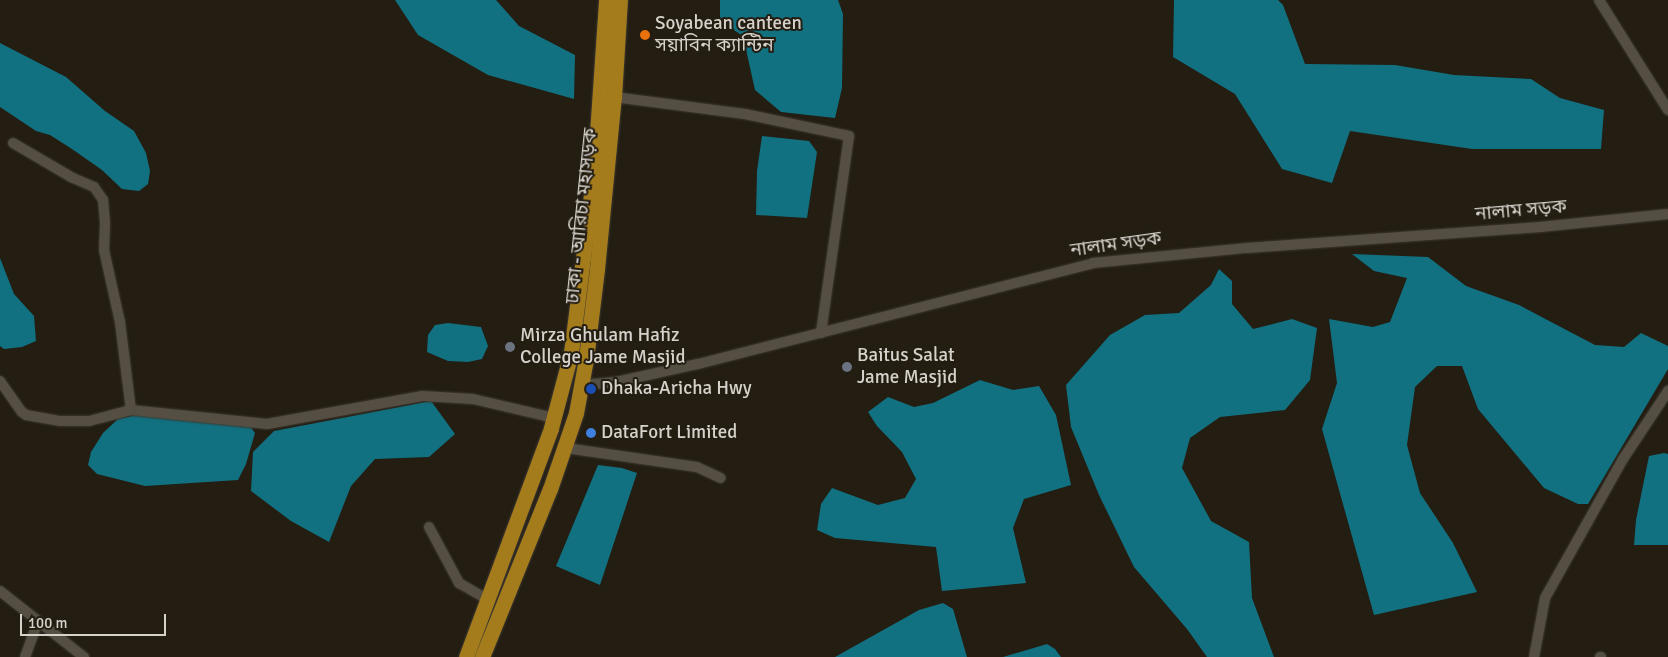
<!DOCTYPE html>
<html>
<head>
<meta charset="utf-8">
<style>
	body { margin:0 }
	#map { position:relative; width:1668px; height:657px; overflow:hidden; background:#231d12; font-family:Signika,"Noto Sans Bengali",sans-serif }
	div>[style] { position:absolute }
	.water>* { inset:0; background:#117181 }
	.roads { filter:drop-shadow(0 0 1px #3d3831) drop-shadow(0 0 1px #3d3831) }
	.minor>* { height:10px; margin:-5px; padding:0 5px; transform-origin:5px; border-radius:5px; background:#554e42 }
	.trunk>* { height:15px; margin:-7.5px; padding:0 7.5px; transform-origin:7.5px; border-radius:7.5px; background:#a47c1c }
	.dots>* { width:14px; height:14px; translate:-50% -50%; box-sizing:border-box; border:2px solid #231d12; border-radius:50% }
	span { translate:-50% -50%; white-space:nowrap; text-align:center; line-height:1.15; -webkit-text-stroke:4px #231d12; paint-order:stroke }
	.poi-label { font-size:19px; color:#d6d2cb }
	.left { translate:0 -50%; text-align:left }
	.street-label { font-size:19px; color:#d6d2cb }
	.scale { position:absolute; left:20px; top:614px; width:146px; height:22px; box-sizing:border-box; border:2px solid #d6d2cb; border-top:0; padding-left:6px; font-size:15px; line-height:18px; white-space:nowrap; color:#d6d2cb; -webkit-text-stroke:4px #231d12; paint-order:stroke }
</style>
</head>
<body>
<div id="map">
	<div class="water">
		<i style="clip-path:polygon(395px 0,496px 0,519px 26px,575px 55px,574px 99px,488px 75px,418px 35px)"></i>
		<i style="clip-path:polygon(720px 0,838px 0,843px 14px,842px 88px,835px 118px,781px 112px,755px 90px,743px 36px,720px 21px)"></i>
		<i style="clip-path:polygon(1174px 0,1278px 0,1283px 5px,1305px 64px,1395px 65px,1454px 75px,1531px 79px,1560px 98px,1604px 110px,1601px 149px,1472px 149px,1350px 131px,1332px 183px,1282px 169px,1235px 94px,1173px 57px)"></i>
		<i style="clip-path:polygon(0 43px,66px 77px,105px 111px,134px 131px,146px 153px,150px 171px,148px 184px,139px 191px,122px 189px,102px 170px,72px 149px,50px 135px,36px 131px,0 107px)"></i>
		<i style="clip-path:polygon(762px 136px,809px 141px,817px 152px,807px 218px,756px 215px,757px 171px)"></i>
		<i style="clip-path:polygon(1352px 254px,1428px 257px,1466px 286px,1519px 305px,1595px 345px,1624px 347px,1641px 333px,1668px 346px,1668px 369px,1588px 504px,1578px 504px,1544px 488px,1478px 409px,1462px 366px,1437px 366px,1415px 387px,1407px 445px,1420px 493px,1453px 543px,1477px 592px,1374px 615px,1322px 429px,1337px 383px,1329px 319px,1373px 327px,1390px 322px,1407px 278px,1374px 271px)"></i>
		<i style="clip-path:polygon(0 258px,14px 294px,34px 316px,36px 341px,22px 347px,4px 349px,0 346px)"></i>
		<i style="clip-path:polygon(1219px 269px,1232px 281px,1232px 304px,1253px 329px,1292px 319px,1317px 328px,1310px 380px,1285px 410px,1220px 417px,1190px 438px,1182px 468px,1211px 521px,1249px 542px,1252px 598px,1274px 657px,1207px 657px,1187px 629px,1134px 567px,1099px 495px,1071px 427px,1066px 385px,1110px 335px,1145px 315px,1179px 313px,1211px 285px)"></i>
		<i style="clip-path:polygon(448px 323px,481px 327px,488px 346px,482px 359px,468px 362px,448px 361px,427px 352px,428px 335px,435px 325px)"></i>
		<i style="clip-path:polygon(980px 380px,1013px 390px,1039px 386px,1056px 415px,1071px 485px,1024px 499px,1013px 528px,1026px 583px,942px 591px,936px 547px,835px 538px,817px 530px,821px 504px,832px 488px,878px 505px,905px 498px,916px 479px,902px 452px,877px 426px,868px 412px,888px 397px,914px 407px,933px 403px)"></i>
		<i style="clip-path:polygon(431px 401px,455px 434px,429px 457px,375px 459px,351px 486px,329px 542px,291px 521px,251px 491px,253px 452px,274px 431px)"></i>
		<i style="clip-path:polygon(141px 414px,249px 425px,255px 433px,246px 464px,238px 480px,145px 486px,97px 474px,88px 465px,91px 452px,103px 433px,118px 419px)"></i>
		<i style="clip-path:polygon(1664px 453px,1668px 454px,1668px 545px,1634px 545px,1636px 520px,1649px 456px)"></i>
		<i style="clip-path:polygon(598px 465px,622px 468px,637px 473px,600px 585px,556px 566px)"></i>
		<i style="clip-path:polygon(943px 603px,953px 609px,967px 657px,835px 657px,919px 610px)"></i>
		<i style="clip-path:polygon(1047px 644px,1055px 649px,1061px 657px,1003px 657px)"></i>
	</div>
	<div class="roads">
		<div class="minor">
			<i style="left:1599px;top:0;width:130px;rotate:57.9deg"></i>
			<i style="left:614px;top:97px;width:132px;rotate:7.4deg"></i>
			<i style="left:745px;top:114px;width:106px;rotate:11.9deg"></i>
			<i style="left:849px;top:136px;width:199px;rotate:98.1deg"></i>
			<i style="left:13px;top:143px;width:69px;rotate:30.3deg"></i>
			<i style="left:73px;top:178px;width:23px;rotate:23deg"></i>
			<i style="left:94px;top:187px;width:16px;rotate:55deg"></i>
			<i style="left:103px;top:200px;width:23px;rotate:85deg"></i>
			<i style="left:105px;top:223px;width:27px;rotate:92deg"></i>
			<i style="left:104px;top:250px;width:74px;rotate:77.5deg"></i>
			<i style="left:120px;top:322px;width:89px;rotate:82.9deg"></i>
			<i style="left:131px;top:410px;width:137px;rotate:5.9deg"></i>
			<i style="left:267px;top:424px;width:158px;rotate:-10.2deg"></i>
			<i style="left:423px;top:396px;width:50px;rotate:3.4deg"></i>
			<i style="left:473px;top:399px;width:83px;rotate:13.2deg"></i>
			<i style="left:0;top:381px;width:38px;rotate:55deg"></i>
			<i style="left:22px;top:412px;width:5px;rotate:37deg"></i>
			<i style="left:26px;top:415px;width:35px;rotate:10deg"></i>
			<i style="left:60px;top:421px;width:29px"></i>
			<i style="left:89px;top:421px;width:43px;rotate:-14.7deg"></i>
			<i style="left:582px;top:385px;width:34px;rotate:-5deg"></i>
			<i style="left:616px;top:382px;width:84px;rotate:-12.4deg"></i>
			<i style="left:698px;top:364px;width:408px;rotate:-14.3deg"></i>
			<i style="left:1093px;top:263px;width:155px;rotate:-5.6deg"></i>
			<i style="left:1247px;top:248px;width:294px;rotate:-4.1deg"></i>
			<i style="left:1540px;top:227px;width:129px;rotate:-5.8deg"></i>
			<i style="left:566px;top:448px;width:132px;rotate:8.3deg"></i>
			<i style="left:697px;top:467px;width:26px;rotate:25deg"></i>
			<i style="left:429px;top:527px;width:64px;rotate:61.8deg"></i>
			<i style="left:459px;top:583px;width:34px;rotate:30deg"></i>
			<i style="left:0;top:591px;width:107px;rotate:38.2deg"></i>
			<i style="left:25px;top:657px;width:37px;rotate:-70deg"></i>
			<i style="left:1534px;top:657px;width:60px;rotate:-79.4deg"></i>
			<i style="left:1545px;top:598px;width:159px;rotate:-60.7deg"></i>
			<i style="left:1623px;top:459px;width:82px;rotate:-56.5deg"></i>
			<i style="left:1600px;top:657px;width:1px"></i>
		</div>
		<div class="trunk">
			<i style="left:466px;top:657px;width:244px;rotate:-69.6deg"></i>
			<i style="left:551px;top:428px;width:78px;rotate:-75.1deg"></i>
			<i style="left:571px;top:353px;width:192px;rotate:-82.8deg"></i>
			<i style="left:595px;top:163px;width:163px;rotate:-86.1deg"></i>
			<i style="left:482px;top:657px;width:181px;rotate:-68deg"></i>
			<i style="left:550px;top:489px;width:80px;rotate:-71.1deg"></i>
			<i style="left:576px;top:413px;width:55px;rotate:-79.5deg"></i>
			<i style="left:586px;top:359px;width:91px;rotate:-83deg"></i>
			<i style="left:597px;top:269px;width:173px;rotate:-84.4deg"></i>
			<i style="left:614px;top:97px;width:97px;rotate:-86.5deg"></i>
		</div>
	</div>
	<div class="dots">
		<i style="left:645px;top:35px;background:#e8710a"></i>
		<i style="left:510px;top:347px;background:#6b7280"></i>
		<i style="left:847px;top:367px;background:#6b7280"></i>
		<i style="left:591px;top:389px;background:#1a4fb4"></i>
		<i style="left:591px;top:433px;background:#3f7fe0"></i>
	</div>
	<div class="poi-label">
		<span class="left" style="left:655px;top:35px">Soyabean canteen<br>সয়াবিন ক্যান্টিন</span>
		<span class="left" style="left:520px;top:347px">Mirza Ghulam Hafiz<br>College Jame Masjid</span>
		<span class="left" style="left:857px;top:367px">Baitus Salat<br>Jame Masjid</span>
		<span class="left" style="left:601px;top:389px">Dhaka-Aricha Hwy</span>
		<span class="left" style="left:601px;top:433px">DataFort Limited</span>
	</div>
	<div class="street-label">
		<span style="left:1521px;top:211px;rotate:-5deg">নালাম সড়ক</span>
		<span style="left:582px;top:216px;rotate:-84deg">ঢাকা - আরিচা মহাসড়ক</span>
		<span style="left:1116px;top:245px;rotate:-8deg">নালাম সড়ক</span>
	</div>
	<div class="scale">100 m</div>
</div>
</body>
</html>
